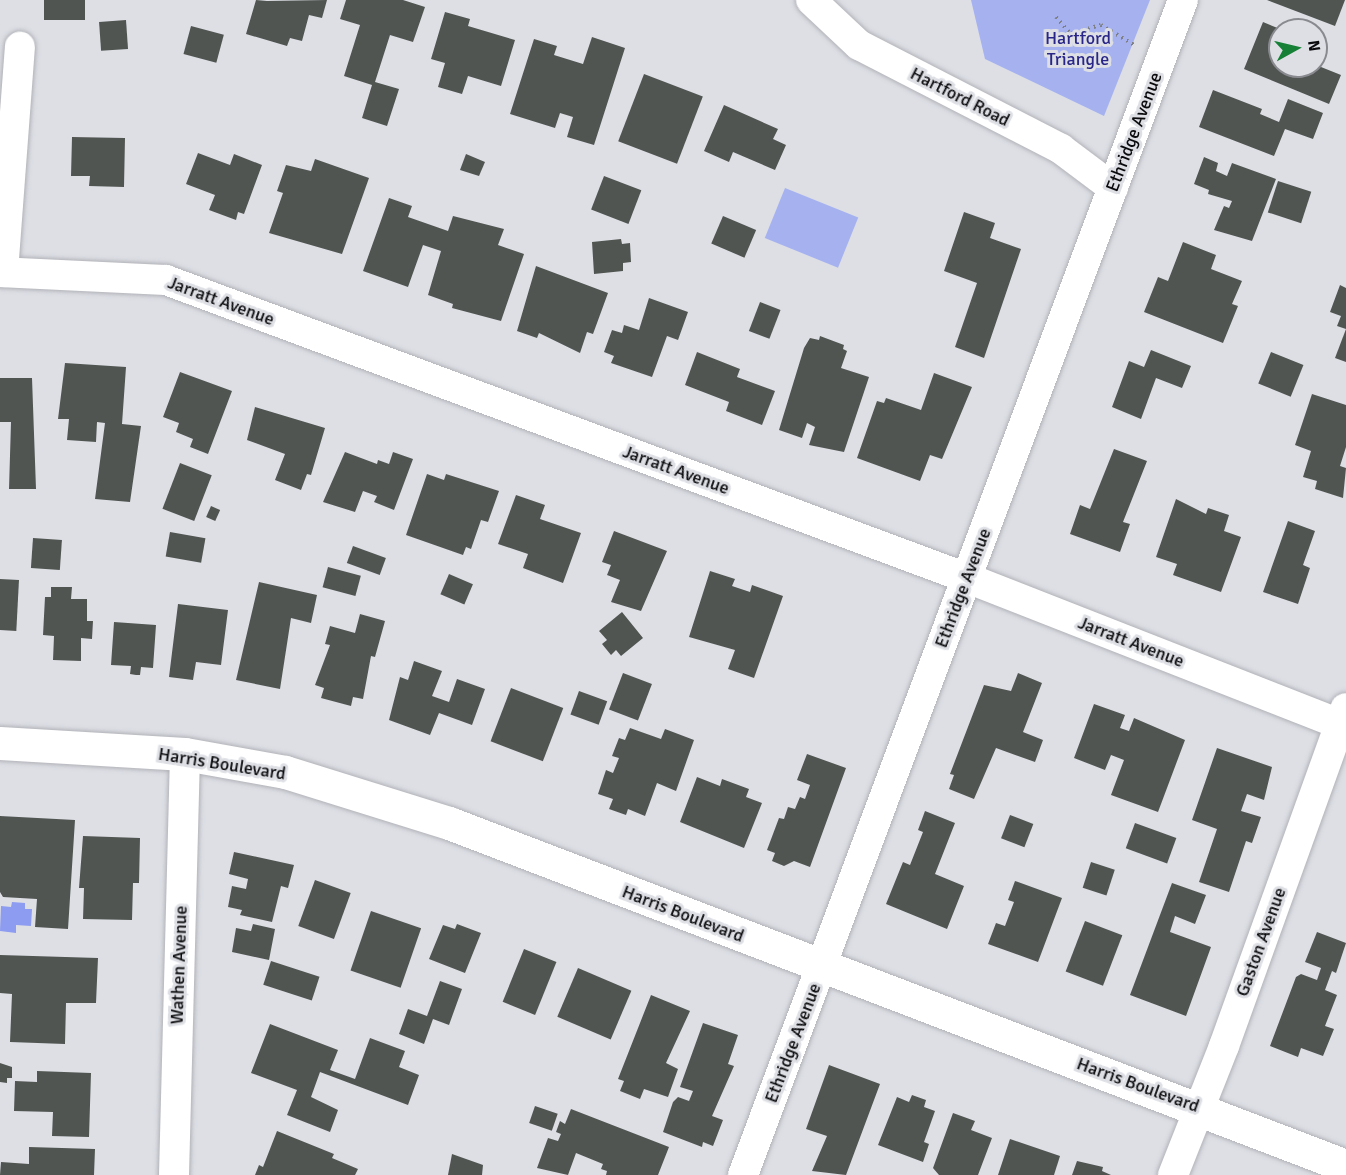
<!DOCTYPE html>
<html>
<head>
<meta charset="utf-8">
<style>
	body { margin:0 }
	#map { position:relative; width:1346px; height:1175px; overflow:hidden; background:#dddfe5; font-family:Signika,sans-serif }
	div>[style] { position:absolute }
	.green>* { inset:0; background:#a6b2f0; transform-origin:0 0 }
	.water>* { inset:0; background:#8d9bf0 }
	.building>* { inset:0; background:#515551; transform-origin:0 0 }
	.path>* { height:4px; margin-top:-2px; transform-origin:0; background:repeating-linear-gradient(90deg,#7e8084 0 1.5px,transparent 0 6px) }
	.roads { filter:drop-shadow(0 0 2px #b1b2b8) drop-shadow(0 0 2px #b1b2b8) }
	.street>* { height:30px; margin:-15px; padding:0 15px; transform-origin:15px; border-radius:15px; background:#fff }
	.secondary>* { height:33px; margin:-16.5px; padding:0 16.5px; transform-origin:16.5px; border-radius:16.5px; background:#fff }
	span { translate:-50% -50%; white-space:nowrap; text-align:center; line-height:1.15; -webkit-text-stroke:6px #dddfe5; paint-order:stroke }
	.park-label { font-size:18px; color:#292687 }
	.street-label { font-size:18px; color:#0b0b0d }
	.north { position:absolute; left:1268px; top:18px; width:60px; height:60px; box-sizing:border-box; background:#dddfe5; border:2px solid #898a8f; border-radius:50%; rotate:82deg; font-size:16px; font-weight:700; line-height:24px; text-align:center; color:#0b0b0d }
	.north::after { content:''; display:block; margin:auto; width:21px; height:27px; background:#168136; clip-path:polygon(50% 0,100% 100%,50% 72%,0 100%) }
</style>
</head>
<body>
<div id="map">
	<div class="green">
		<i style="clip-path:polygon(971px 0,1150px 0,1104px 116px,985px 59px)"></i>
		<i style="left:785px;top:188px;width:79px;height:54px;rotate:22deg"></i>
	</div>
	<div class="water">
		<i style="clip-path:polygon(12px 902px,25px 903px,25px 909px,32px 909px,31px 926px,16px 925px,16px 933px,0 931px,1px 906px,11px 907px)"></i>
	</div>
	<div class="building">
		<i style="left:44px;top:0;width:41px;height:20px"></i>
		<i style="clip-path:polygon(256px 0,267px 1px,327px 0,322px 18px,309px 15px,302px 41px,290px 38px,287px 46px,246px 34px)"></i>
		<i style="clip-path:polygon(346px 0,403px 0,425px 7px,413px 42px,390px 35px,375px 82px,399px 89px,387px 126px,362px 118px,372px 85px,344px 76px,360px 25px,340px 19px)"></i>
		<i style="clip-path:polygon(1267px 0,1345px 0,1335px 26px)"></i>
		<i style="clip-path:polygon(445px 12px,470px 19px,468px 26px,515px 40px,501px 86px,468px 76px,462px 94px,438px 87px,445px 63px,431px 59px)"></i>
		<i style="left:126px;top:20px;width:29px;height:27px;rotate:86deg"></i>
		<i style="clip-path:polygon(1263px 22px,1280px 29px,1280px 66px,1316px 65px,1341px 75px,1329px 104px,1244px 69px)"></i>
		<i style="left:191px;top:26px;width:34px;height:29px;rotate:15deg"></i>
		<i style="clip-path:polygon(592px 37px,625px 48px,594px 145px,567px 137px,573px 117px,560px 113px,555px 128px,510px 114px,534px 39px,557px 46px,554px 55px,583px 64px)"></i>
		<i style="left:644px;top:74px;width:63px;height:72px;rotate:21deg"></i>
		<i style="clip-path:polygon(1213px 90px,1262px 109px,1260px 114px,1279px 122px,1288px 99px,1323px 113px,1313px 139px,1285px 129px,1274px 156px,1199px 127px)"></i>
		<i style="clip-path:polygon(724px 105px,778px 129px,773px 139px,786px 145px,775px 170px,733px 152px,729px 162px,704px 151px)"></i>
		<i style="clip-path:polygon(72px 137px,125px 138px,124px 187px,89px 186px,90px 176px,71px 176px)"></i>
		<i style="clip-path:polygon(198px 153px,230px 165px,234px 154px,262px 165px,244px 214px,238px 212px,236px 220px,209px 210px,215px 195px,186px 184px)"></i>
		<i style="clip-path:polygon(466px 154px,485px 162px,479px 176px,460px 170px)"></i>
		<i style="clip-path:polygon(1204px 157px,1218px 163px,1216px 171px,1227px 176px,1232px 163px,1276px 179px,1252px 241px,1214px 230px,1224px 206px,1229px 208px,1232px 201px,1208px 194px,1209px 190px,1194px 184px)"></i>
		<i style="clip-path:polygon(315px 159px,369px 178px,342px 254px,269px 233px,283px 193px,277px 191px,286px 165px,311px 171px)"></i>
		<i style="left:604px;top:176px;width:40px;height:36px;rotate:21deg"></i>
		<i style="left:1278px;top:181px;width:35px;height:33px;rotate:18deg"></i>
		<i style="clip-path:polygon(389px 198px,412px 206px,408px 217px,448px 231px,453px 216px,504px 229px,498px 245px,524px 254px,501px 321px,452px 308px,453px 304px,428px 295px,441px 251px,423px 245px,408px 287px,363px 271px)"></i>
		<i style="clip-path:polygon(964px 212px,995px 223px,990px 238px,1021px 249px,984px 358px,955px 347px,977px 283px,944px 271px)"></i>
		<i style="left:723px;top:216px;width:36px;height:30px;rotate:23deg"></i>
		<i style="clip-path:polygon(621px 239px,622px 244px,630px 243px,631px 262px,623px 263px,623px 271px,594px 274px,592px 242px)"></i>
		<i style="clip-path:polygon(1183px 242px,1216px 255px,1211px 269px,1242px 281px,1232px 304px,1238px 306px,1223px 343px,1144px 312px,1158px 277px,1168px 281px)"></i>
		<i style="clip-path:polygon(536px 266px,608px 293px,593px 334px,587px 332px,580px 353px,539px 333px,537px 338px,517px 331px)"></i>
		<i style="clip-path:polygon(1340px 285px,1346px 288px,1346px 329px,1337px 326px,1341px 316px,1330px 312px)"></i>
		<i style="clip-path:polygon(649px 298px,688px 312px,678px 340px,667px 336px,652px 377px,611px 363px,614px 356px,604px 352px,612px 330px,622px 333px,624px 325px,639px 330px)"></i>
		<i style="left:760px;top:302px;width:22px;height:31px;rotate:21deg"></i>
		<i style="clip-path:polygon(1346px 329px,1346px 362px,1335px 358px)"></i>
		<i style="clip-path:polygon(820px 336px,844px 345px,843px 349px,847px 351px,841px 368px,869px 377px,844px 452px,809px 445px,815px 427px,807px 423px,802px 438px,779px 430px,804px 348px,810px 338px,819px 340px)"></i>
		<i style="clip-path:polygon(1151px 350px,1191px 366px,1182px 388px,1156px 378px,1141px 419px,1112px 407px,1129px 361px,1144px 367px)"></i>
		<i style="clip-path:polygon(697px 352px,740px 369px,737px 377px,775px 391px,762px 425px,726px 411px,729px 402px,685px 385px)"></i>
		<i style="left:1271px;top:352px;width:35px;height:34px;rotate:22deg"></i>
		<i style="clip-path:polygon(65px 363px,126px 367px,122px 424px,141px 426px,130px 502px,95px 499px,105px 423px,97px 422px,96px 442px,67px 440px,69px 419px,58px 419px)"></i>
		<i style="clip-path:polygon(180px 372px,232px 391px,208px 454px,190px 447px,193px 439px,176px 432px,179px 423px,163px 417px)"></i>
		<i style="clip-path:polygon(934px 373px,972px 387px,942px 459px,930px 455px,920px 481px,857px 458px,877px 401px,884px 403px,886px 398px,921px 410px)"></i>
		<i style="clip-path:polygon(0 378px,32px 378px,36px 489px,9px 489px,11px 422px,0 422px)"></i>
		<i style="clip-path:polygon(1312px 394px,1346px 405px,1346px 447px,1340px 466px,1346px 468px,1343px 498px,1315px 489px,1317px 481px,1303px 477px,1311px 451px,1295px 445px)"></i>
		<i style="clip-path:polygon(255px 407px,325px 428px,311px 475px,307px 474px,301px 490px,275px 480px,285px 454px,247px 440px)"></i>
		<i style="clip-path:polygon(1114px 449px,1147px 461px,1123px 522px,1130px 524px,1120px 552px,1070px 534px,1080px 505px,1090px 509px)"></i>
		<i style="clip-path:polygon(345px 452px,377px 464px,378px 460px,389px 464px,393px 452px,413px 459px,394px 510px,374px 502px,377px 496px,363px 491px,355px 512px,323px 502px)"></i>
		<i style="left:180px;top:463px;width:34px;height:49px;rotate:21deg"></i>
		<i style="clip-path:polygon(427px 474px,444px 480px,446px 474px,499px 491px,488px 522px,481px 520px,471px 549px,466px 547px,463px 555px,406px 535px)"></i>
		<i style="clip-path:polygon(516px 495px,545px 505px,540px 519px,581px 533px,563px 583px,523px 568px,528px 554px,498px 544px)"></i>
		<i style="clip-path:polygon(1176px 499px,1206px 514px,1208px 508px,1229px 515px,1224px 531px,1241px 537px,1221px 592px,1173px 575px,1177px 564px,1156px 557px)"></i>
		<i style="left:211px;top:506px;width:10px;height:12px;rotate:24deg"></i>
		<i style="clip-path:polygon(1288px 521px,1315px 531px,1303px 565px,1310px 568px,1298px 604px,1263px 592px)"></i>
		<i style="clip-path:polygon(614px 531px,667px 551px,641px 611px,611px 602px,620px 580px,607px 575px,611px 565px,602px 562px)"></i>
		<i style="left:170px;top:532px;width:36px;height:25px;rotate:10deg"></i>
		<i style="left:33px;top:538px;width:29px;height:30px;rotate:4deg"></i>
		<i style="left:353px;top:546px;width:35px;height:18px;rotate:20deg"></i>
		<i style="left:328px;top:567px;width:34px;height:21px;rotate:15deg"></i>
		<i style="clip-path:polygon(710px 571px,735px 579px,732px 586px,750px 592px,752px 585px,783px 596px,754px 678px,728px 669px,735px 650px,689px 637px)"></i>
		<i style="left:449px;top:574px;width:26px;height:22px;rotate:23deg"></i>
		<i style="left:0;top:579px;width:19px;height:51px;rotate:3deg"></i>
		<i style="clip-path:polygon(259px 582px,317px 595px,311px 623px,291px 618px,280px 689px,236px 680px)"></i>
		<i style="clip-path:polygon(51px 587px,72px 587px,71px 599px,87px 599px,87px 621px,93px 621px,92px 639px,81px 638px,81px 661px,53px 660px,54px 636px,43px 635px,45px 597px,51px 597px)"></i>
		<i style="clip-path:polygon(178px 604px,228px 610px,221px 665px,196px 662px,193px 680px,169px 677px)"></i>
		<i style="clip-path:polygon(622px 612px,643px 638px,621px 656px,616px 650px,611px 655px,602px 644px,607px 640px,599px 631px)"></i>
		<i style="clip-path:polygon(360px 614px,385px 621px,375px 657px,371px 656px,363px 699px,353px 697px,351px 706px,321px 698px,324px 688px,315px 685px,330px 645px,325px 644px,330px 626px,355px 633px)"></i>
		<i style="clip-path:polygon(114px 622px,156px 625px,153px 668px,141px 667px,140px 675px,136px 675px,130px 674px,131px 666px,111px 665px)"></i>
		<i style="clip-path:polygon(414px 661px,442px 671px,432px 696px,449px 702px,457px 679px,485px 689px,472px 725px,439px 713px,430px 735px,389px 720px,400px 677px,408px 680px)"></i>
		<i style="left:623px;top:673px;width:31px;height:39px;rotate:21deg"></i>
		<i style="clip-path:polygon(1018px 673px,1042px 683px,1023px 732px,1043px 740px,1035px 762px,996px 748px,974px 799px,949px 789px,954px 775px,950px 774px,984px 685px,1011px 691px)"></i>
		<i style="left:511px;top:688px;width:56px;height:57px;rotate:21deg"></i>
		<i style="left:579px;top:691px;width:30px;height:25px;rotate:20deg"></i>
		<i style="clip-path:polygon(1094px 704px,1125px 715px,1120px 728px,1129px 731px,1134px 718px,1185px 740px,1158px 812px,1111px 795px,1124px 760px,1111px 755px,1105px 770px,1074px 758px)"></i>
		<i style="clip-path:polygon(630px 728px,661px 739px,665px 729px,694px 740px,676px 791px,657px 783px,645px 816px,628px 809px,626px 815px,609px 809px,613px 799px,598px 794px,606px 770px,613px 773px,619px 758px,612px 756px,619px 738px,625px 740px)"></i>
		<i style="clip-path:polygon(1217px 748px,1272px 767px,1264px 800px,1247px 794px,1241px 811px,1261px 817px,1252px 843px,1246px 841px,1229px 892px,1199px 882px,1217px 829px,1192px 820px)"></i>
		<i style="clip-path:polygon(807px 754px,846px 768px,810px 867px,794px 861px,784px 866px,772px 861px,775px 853px,767px 850px,779px 818px,784px 819px,788px 807px,795px 809px,800px 797px,805px 799px,810px 785px,797px 780px)"></i>
		<i style="clip-path:polygon(697px 777px,720px 786px,722px 779px,749px 789px,746px 797px,762px 803px,744px 848px,680px 822px)"></i>
		<i style="clip-path:polygon(925px 811px,955px 823px,935px 874px,964px 886px,947px 929px,886px 904px,903px 862px,910px 865px,923px 832px,918px 830px)"></i>
		<i style="left:1010px;top:815px;width:25px;height:25px;rotate:21deg"></i>
		<i style="clip-path:polygon(0 816px,75px 820px,68px 929px,35px 927px,37px 899px,3px 897px,0 892px)"></i>
		<i style="left:1135px;top:823px;width:44px;height:27px;rotate:20deg"></i>
		<i style="clip-path:polygon(83px 836px,140px 838px,139px 883px,133px 883px,132px 920px,83px 919px,84px 888px,79px 888px)"></i>
		<i style="clip-path:polygon(234px 852px,294px 865px,288px 888px,281px 886px,272px 922px,240px 915px,242px 910px,228px 907px,232px 886px,246px 889px,248px 879px,229px 874px)"></i>
		<i style="left:1091px;top:862px;width:25px;height:27px;rotate:18deg"></i>
		<i style="left:315px;top:880px;width:38px;height:49px;rotate:20deg"></i>
		<i style="clip-path:polygon(1015px 881px,1062px 898px,1038px 962px,988px 944px,996px 923px,1005px 926px,1014px 902px,1008px 900px)"></i>
		<i style="clip-path:polygon(1172px 883px,1206px 895px,1195px 924px,1175px 916px,1170px 932px,1211px 947px,1186px 1016px,1130px 995px)"></i>
		<i style="left:371px;top:911px;width:53px;height:63px;rotate:19deg"></i>
		<i style="left:1085px;top:921px;width:40px;height:54px;rotate:21deg"></i>
		<i style="clip-path:polygon(253px 924px,275px 929px,269px 960px,232px 952px,236px 928px,251px 931px)"></i>
		<i style="clip-path:polygon(457px 924px,481px 933px,465px 973px,429px 959px,443px 925px,455px 929px)"></i>
		<i style="clip-path:polygon(1317px 932px,1346px 943px,1336px 973px,1332px 971px,1325px 990px,1337px 995px,1325px 1026px,1334px 1029px,1323px 1056px,1301px 1048px,1298px 1057px,1270px 1046px,1296px 977px,1301px 974px,1317px 980px,1321px 968px,1305px 962px)"></i>
		<i style="left:524px;top:949px;width:35px;height:57px;rotate:22deg"></i>
		<i style="clip-path:polygon(0 955px,98px 958px,96px 1003px,66px 1003px,65px 1044px,10px 1042px,12px 994px,0 993px)"></i>
		<i style="left:271px;top:961px;width:51px;height:25px;rotate:18deg"></i>
		<i style="left:578px;top:968px;width:58px;height:53px;rotate:23deg"></i>
		<i style="clip-path:polygon(440px 981px,462px 989px,449px 1025px,433px 1019px,424px 1044px,399px 1034px,408px 1009px,427px 1016px)"></i>
		<i style="clip-path:polygon(651px 995px,690px 1011px,666px 1063px,678px 1069px,668px 1097px,644px 1089px,640px 1099px,620px 1091px,624px 1081px,618px 1079px)"></i>
		<i style="clip-path:polygon(703px 1023px,738px 1035px,728px 1064px,734px 1066px,712px 1116px,723px 1120px,713px 1146px,703px 1142px,702px 1147px,663px 1132px,673px 1102px,678px 1097px,689px 1101px,693px 1091px,680px 1087px)"></i>
		<i style="clip-path:polygon(270px 1024px,338px 1050px,330px 1070px,355px 1079px,370px 1038px,405px 1051px,399px 1067px,419px 1075px,408px 1105px,320px 1072px,311px 1097px,338px 1110px,330px 1132px,287px 1115px,297px 1090px,251px 1073px)"></i>
		<i style="clip-path:polygon(0 1063px,12px 1067px,12px 1078px,7px 1078px,7px 1083px,0 1082px)"></i>
		<i style="clip-path:polygon(829px 1065px,880px 1084px,846px 1175px,812px 1171px,827px 1136px,806px 1129px)"></i>
		<i style="clip-path:polygon(37px 1071px,91px 1073px,89px 1137px,52px 1136px,53px 1112px,14px 1111px,15px 1081px,37px 1082px)"></i>
		<i style="clip-path:polygon(912px 1095px,926px 1100px,924px 1107px,935px 1111px,924px 1142px,929px 1144px,923px 1162px,878px 1145px,897px 1097px,909px 1102px)"></i>
		<i style="left:535px;top:1106px;width:24px;height:18px;rotate:19deg"></i>
		<i style="clip-path:polygon(571px 1109px,669px 1147px,658px 1175px,606px 1175px,607px 1171px,601px 1169px,603px 1164px,576px 1153px,568px 1175px,537px 1168px,548px 1138px,558px 1141px,561px 1134px,556px 1132px,560px 1121px,565px 1124px)"></i>
		<i style="clip-path:polygon(953px 1113px,975px 1121px,971px 1130px,992px 1138px,978px 1175px,939px 1175px,933px 1168px)"></i>
		<i style="clip-path:polygon(277px 1131px,334px 1154px,332px 1158px,358px 1169px,355px 1175px,255px 1175px,259px 1165px,263px 1167px)"></i>
		<i style="clip-path:polygon(1010px 1139px,1060px 1156px,1054px 1175px,998px 1175px)"></i>
		<i style="clip-path:polygon(29px 1147px,95px 1149px,94px 1175px,0 1175px,1px 1162px,29px 1164px)"></i>
		<i style="clip-path:polygon(452px 1154px,483px 1165px,482px 1175px,448px 1175px)"></i>
		<i style="clip-path:polygon(1077px 1161px,1103px 1167px,1102px 1171px,1111px 1175px,1072px 1175px)"></i>
	</div>
	<div class="path">
		<i style="left:1056px;top:17px;width:23px;rotate:49deg"></i>
		<i style="left:1071px;top:34px;width:31px;rotate:-17deg"></i>
		<i style="left:1101px;top:25px;width:41px;rotate:31deg"></i>
	</div>
	<div class="roads">
		<div class="street">
			<i style="left:811px;top:0;width:66px;rotate:43.2deg"></i>
			<i style="left:859px;top:45px;width:227px;rotate:27.2deg"></i>
			<i style="left:1061px;top:149px;width:65px;rotate:36.9deg"></i>
			<i style="left:0;top:272px;width:166px;rotate:2.8deg"></i>
			<i style="left:166px;top:280px;width:855px;rotate:20.41deg"></i>
			<i style="left:967px;top:578px;width:401px;rotate:21.4deg"></i>
			<i style="left:3px;top:272px;width:226px;rotate:-85.7deg"></i>
			<i style="left:174px;top:1175px;width:421px;rotate:-88.5deg"></i>
			<i style="left:743px;top:1175px;width:1255px;rotate:-69.47deg"></i>
			<i style="left:1173px;top:1175px;width:139px;rotate:-68.4deg"></i>
			<i style="left:1224px;top:1046px;width:359px;rotate:-70.2deg"></i>
		</div>
		<div class="secondary">
			<i style="left:0;top:743px;width:185px;rotate:3.4deg"></i>
			<i style="left:185px;top:754px;width:102px;rotate:10.2deg"></i>
			<i style="left:285px;top:772px;width:172px;rotate:17.3deg"></i>
			<i style="left:449px;top:823px;width:960px;rotate:20.93deg"></i>
		</div>
	</div>
	<div class="park-label">
		<span style="left:1078px;top:49px">Hartford<br>Triangle</span>
	</div>
	<div class="street-label">
		<span style="left:960px;top:97px;rotate:27deg">Hartford Road</span>
		<span style="left:1134px;top:132px;rotate:-69deg">Ethridge Avenue</span>
		<span style="left:221px;top:301px;rotate:20deg">Jarratt Avenue</span>
		<span style="left:676px;top:470px;rotate:20deg">Jarratt Avenue</span>
		<span style="left:963px;top:588px;rotate:-69deg">Ethridge Avenue</span>
		<span style="left:1131px;top:642px;rotate:21deg">Jarratt Avenue</span>
		<span style="left:222px;top:764px;rotate:9deg">Harris Boulevard</span>
		<span style="left:683px;top:914px;rotate:21deg">Harris Boulevard</span>
		<span style="left:1261px;top:942px;rotate:-70deg">Gaston Avenue</span>
		<span style="left:179px;top:965px;rotate:-88deg">Wathen Avenue</span>
		<span style="left:793px;top:1043px;rotate:-69deg">Ethridge Avenue</span>
		<span style="left:1138px;top:1085px;rotate:20deg">Harris Boulevard</span>
	</div>
	<div class="north">N</div>
</div>
</body>
</html>
